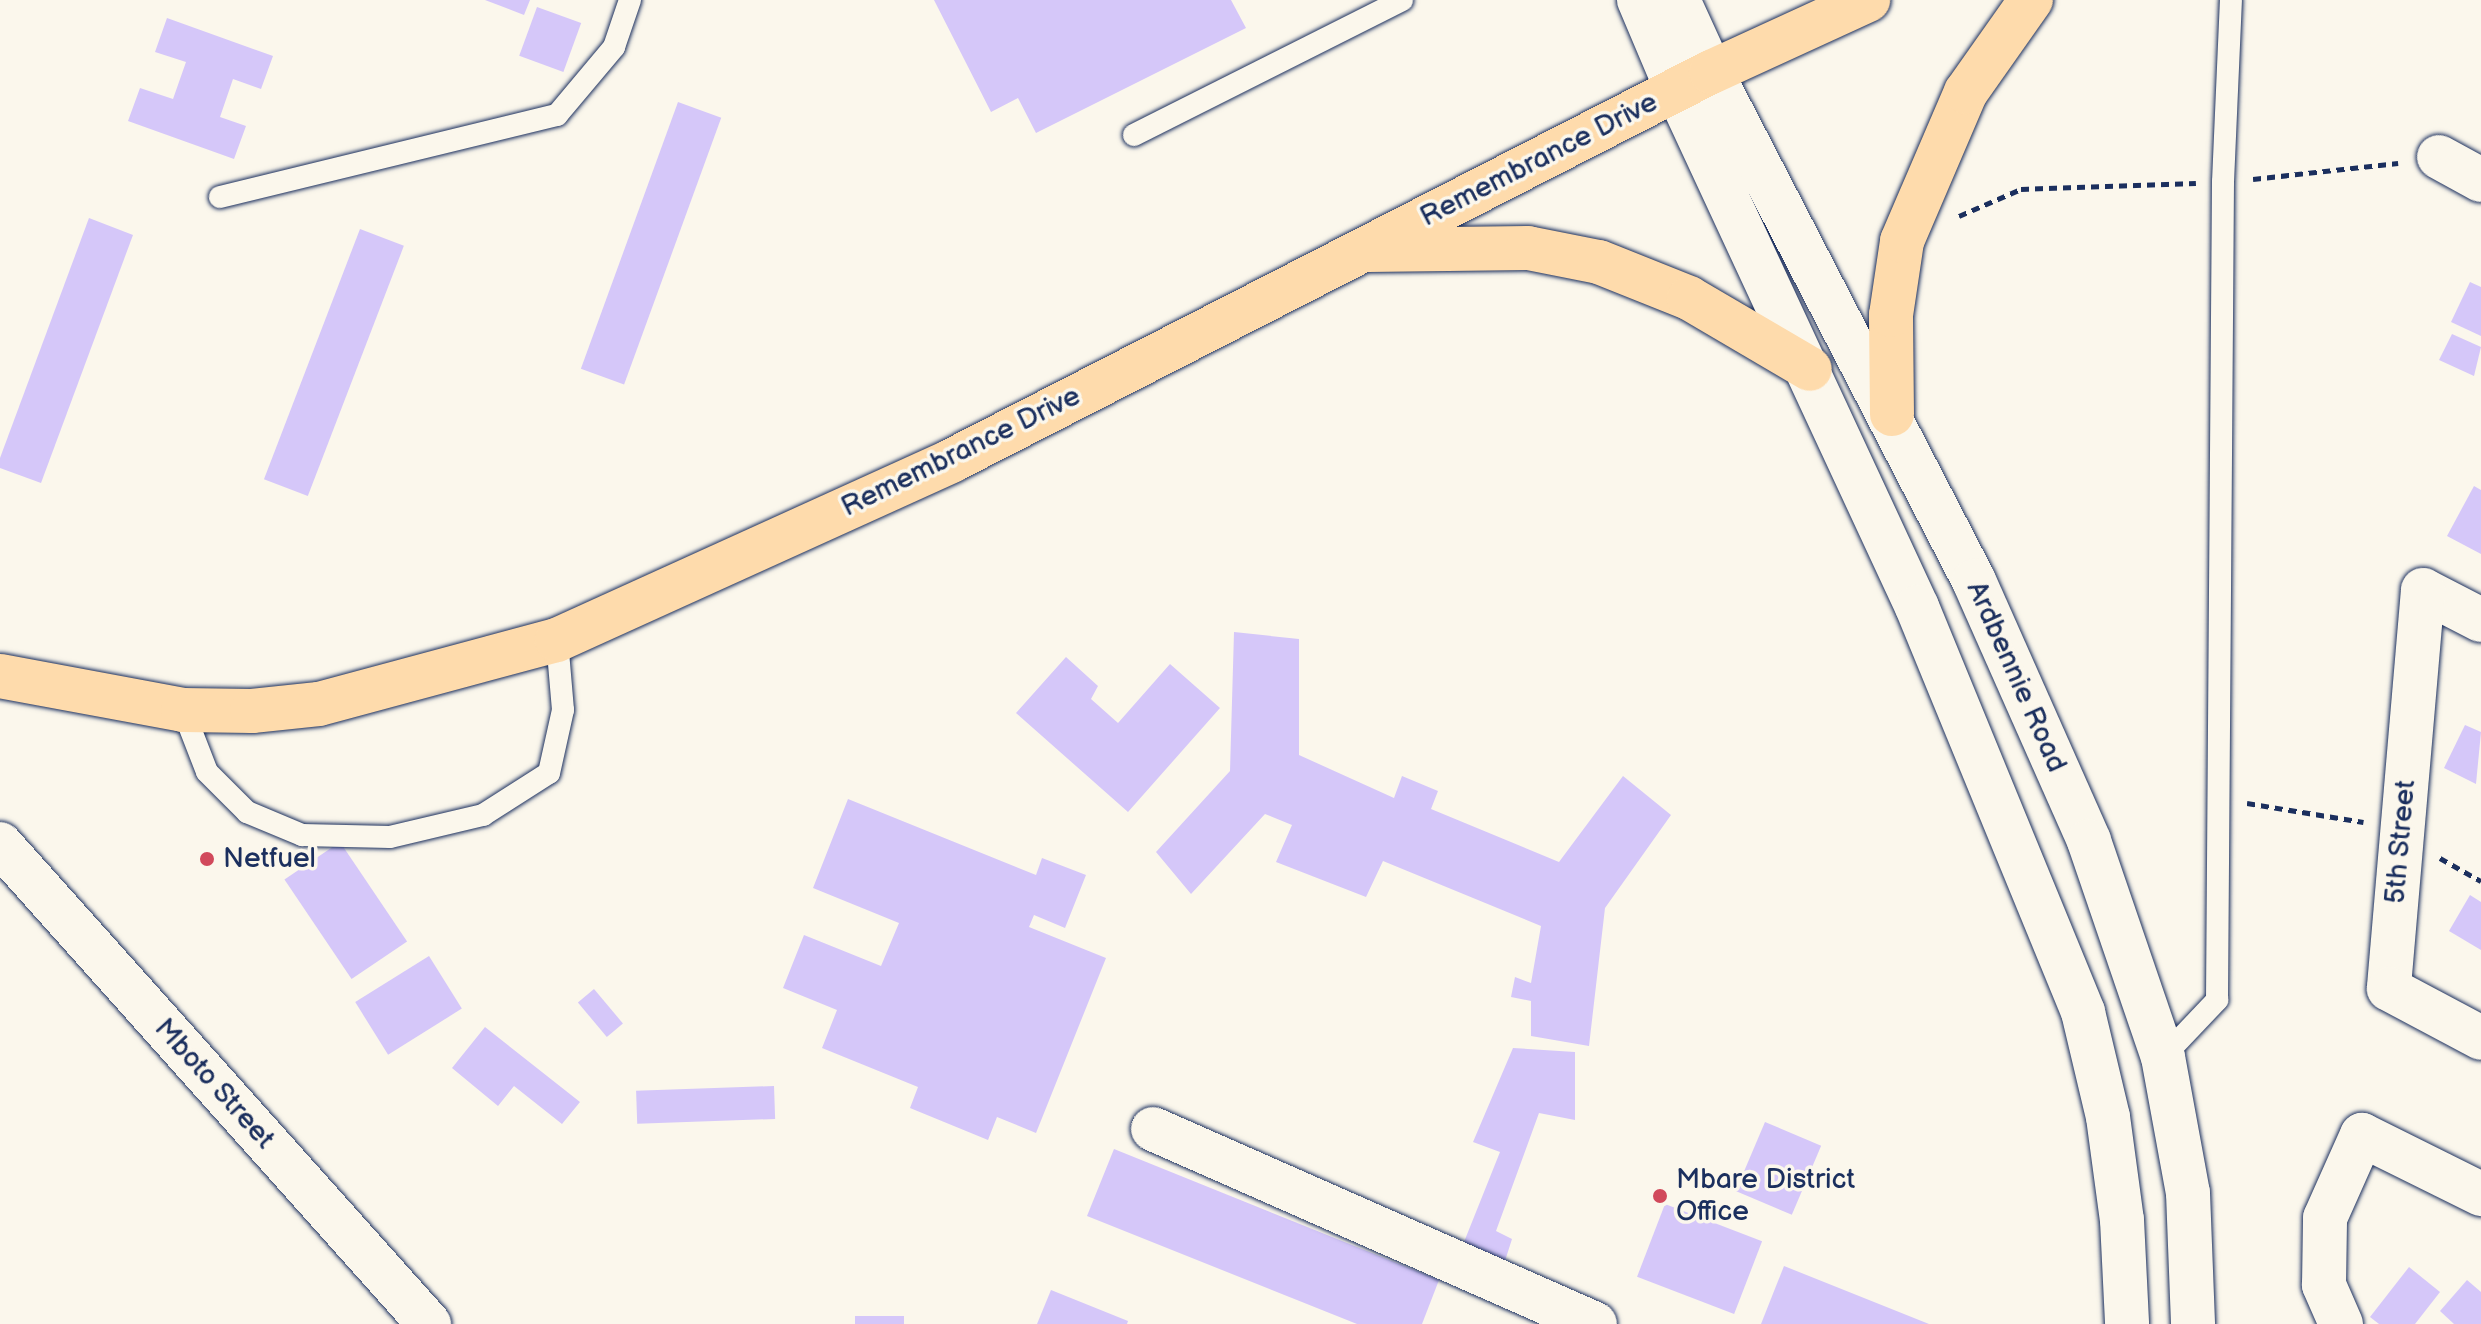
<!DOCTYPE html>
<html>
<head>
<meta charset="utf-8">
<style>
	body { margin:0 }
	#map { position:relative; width:2481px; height:1324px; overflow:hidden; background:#fbf7ec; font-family:"Balsamiq Sans",sans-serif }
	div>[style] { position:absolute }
	.building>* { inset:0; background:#d5c7f9; transform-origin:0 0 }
	.path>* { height:5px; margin-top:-2.5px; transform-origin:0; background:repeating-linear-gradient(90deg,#1b2f5e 0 8px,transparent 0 14px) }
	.roads { filter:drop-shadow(0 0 2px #1b2f5e) drop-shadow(0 0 2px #1b2f5e) }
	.service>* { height:22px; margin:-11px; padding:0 11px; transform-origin:11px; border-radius:11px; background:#fbf7ec }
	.minor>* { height:44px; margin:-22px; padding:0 22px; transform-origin:22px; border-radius:22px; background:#fbf7ec }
	.secondary>* { height:44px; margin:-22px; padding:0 22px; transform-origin:22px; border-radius:22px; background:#fbf7ec }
	.primary>* { height:44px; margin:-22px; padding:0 22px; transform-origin:22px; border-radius:22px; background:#fedbac }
	.dots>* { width:22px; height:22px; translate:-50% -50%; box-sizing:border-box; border:4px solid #fbf7ec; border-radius:50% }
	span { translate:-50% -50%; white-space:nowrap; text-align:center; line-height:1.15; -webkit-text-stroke:7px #fbf7ec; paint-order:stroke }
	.street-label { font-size:28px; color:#1b2f5e }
	.poi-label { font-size:28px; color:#1b2f5e }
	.left { translate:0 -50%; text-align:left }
</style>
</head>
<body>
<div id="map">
	<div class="building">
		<i style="clip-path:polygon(485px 0,530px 0,524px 15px)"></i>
		<i style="clip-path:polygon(934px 0,1231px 0,1246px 28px,1036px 133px,1018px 98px,991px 112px)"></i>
		<i style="left:537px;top:7px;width:47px;height:52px;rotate:20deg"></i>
		<i style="clip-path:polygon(167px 18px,273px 56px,261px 89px,233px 79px,220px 117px,246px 126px,234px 159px,128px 121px,140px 88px,173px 99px,186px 62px,155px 52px)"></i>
		<i style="left:678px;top:102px;width:46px;height:284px;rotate:20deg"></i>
		<i style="clip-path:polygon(89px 218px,133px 235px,41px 483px,0 468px,0 458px)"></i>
		<i style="left:360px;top:229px;width:47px;height:268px;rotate:21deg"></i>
		<i style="clip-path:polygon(2470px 282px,2481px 287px,2481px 336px,2451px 322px)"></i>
		<i style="clip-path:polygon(2452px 334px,2481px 347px,2474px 376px,2439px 360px)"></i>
		<i style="clip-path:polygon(2474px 486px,2481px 490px,2481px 554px,2447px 536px)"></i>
		<i style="clip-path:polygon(1234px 632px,1299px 639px,1299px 755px,1394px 798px,1402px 776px,1438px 791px,1431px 809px,1559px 862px,1623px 776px,1671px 815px,1605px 908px,1589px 1046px,1531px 1036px,1531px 1001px,1511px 997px,1515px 977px,1531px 983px,1541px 926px,1383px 861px,1366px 897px,1276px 862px,1292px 825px,1265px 814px,1191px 894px,1156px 852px,1230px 771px)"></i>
		<i style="clip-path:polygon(1066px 657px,1098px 686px,1091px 699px,1118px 723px,1170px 664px,1220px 708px,1128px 812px,1016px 713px)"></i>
		<i style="clip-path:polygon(2465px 725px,2481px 732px,2476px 784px,2444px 768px)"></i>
		<i style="clip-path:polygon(848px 799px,1036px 875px,1042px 858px,1086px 875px,1065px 928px,1034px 915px,1029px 927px,1106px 958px,1036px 1133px,997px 1117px,988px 1140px,910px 1108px,918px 1087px,822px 1048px,837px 1010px,783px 988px,804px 935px,881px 966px,899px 923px,813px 888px)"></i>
		<i style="left:340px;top:842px;width:120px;height:67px;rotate:56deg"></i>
		<i style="clip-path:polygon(2470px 895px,2481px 902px,2481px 950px,2449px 931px)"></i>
		<i style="left:429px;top:956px;width:62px;height:87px;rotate:58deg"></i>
		<i style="left:594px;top:989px;width:45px;height:21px;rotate:50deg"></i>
		<i style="clip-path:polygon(485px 1027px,580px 1102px,562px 1124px,514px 1086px,498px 1106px,452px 1068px)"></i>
		<i style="clip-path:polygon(1513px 1048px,1575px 1052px,1575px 1120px,1539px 1113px,1496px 1231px,1512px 1239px,1504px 1264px,1462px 1247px,1500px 1152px,1473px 1142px)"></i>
		<i style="left:774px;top:1086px;width:33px;height:138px;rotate:88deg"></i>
		<i style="left:1765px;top:1122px;width:61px;height:75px;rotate:23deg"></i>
		<i style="clip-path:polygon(1114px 1149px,1439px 1280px,1422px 1324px,1357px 1324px,1087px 1216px)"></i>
		<i style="left:1665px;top:1204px;width:104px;height:78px;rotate:21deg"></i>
		<i style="clip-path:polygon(1784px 1266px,1929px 1324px,1761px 1324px)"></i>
		<i style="clip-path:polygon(2409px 1267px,2440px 1292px,2415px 1324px,2379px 1324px,2370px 1317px)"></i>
		<i style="clip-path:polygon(2467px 1280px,2481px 1292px,2481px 1324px,2454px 1324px,2440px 1311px)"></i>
		<i style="clip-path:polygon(1051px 1290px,1128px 1321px,1127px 1324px,1037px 1324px)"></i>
		<i style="left:855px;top:1316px;width:49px;height:8px"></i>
	</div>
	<div class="path">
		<i style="left:2253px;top:179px;width:146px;rotate:-6.3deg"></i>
		<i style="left:1959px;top:216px;width:68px;rotate:-23.5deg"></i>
		<i style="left:2021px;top:189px;width:175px;rotate:-2deg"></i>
		<i style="left:2247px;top:803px;width:118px;rotate:9.3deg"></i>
		<i style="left:2440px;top:858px;width:47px;rotate:29.3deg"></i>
	</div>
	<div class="roads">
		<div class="service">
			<i style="left:1134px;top:135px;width:300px;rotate:-26.7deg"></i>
			<i style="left:220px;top:197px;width:347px;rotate:-13.7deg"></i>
			<i style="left:557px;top:115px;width:89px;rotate:-50deg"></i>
			<i style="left:614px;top:47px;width:50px;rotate:-71.2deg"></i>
			<i style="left:183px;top:710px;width:66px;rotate:68.8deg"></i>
			<i style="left:207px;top:772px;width:57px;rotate:45deg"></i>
			<i style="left:247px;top:812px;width:60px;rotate:22.7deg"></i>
			<i style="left:302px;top:835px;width:88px;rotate:1.3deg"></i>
			<i style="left:390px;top:837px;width:96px;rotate:-13.3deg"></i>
			<i style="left:483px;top:815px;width:78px;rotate:-32.5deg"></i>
			<i style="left:549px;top:773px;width:65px;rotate:-77.5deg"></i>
			<i style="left:563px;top:710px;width:70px;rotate:-94.9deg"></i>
			<i style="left:2163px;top:1057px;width:79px;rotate:-46.5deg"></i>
			<i style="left:2217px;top:1000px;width:818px;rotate:-89.58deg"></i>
			<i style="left:2223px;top:182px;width:182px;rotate:-87.5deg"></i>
		</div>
		<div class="minor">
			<i style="left:1639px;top:0;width:98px;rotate:67.1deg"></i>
			<i style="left:1678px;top:0;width:79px;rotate:65.4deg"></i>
			<i style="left:2439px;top:157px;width:48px;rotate:28.7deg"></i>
			<i style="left:2481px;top:620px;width:65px;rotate:-152.7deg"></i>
			<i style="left:2423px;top:590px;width:400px;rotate:94.9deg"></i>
			<i style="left:2389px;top:989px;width:104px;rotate:28deg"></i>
			<i style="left:0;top:844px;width:644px;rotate:48.21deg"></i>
			<i style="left:1153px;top:1129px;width:483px;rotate:23.8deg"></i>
			<i style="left:2341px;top:1324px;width:43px;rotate:-113.6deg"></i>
			<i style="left:2324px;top:1285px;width:67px;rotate:-89.1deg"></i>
			<i style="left:2325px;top:1218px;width:91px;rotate:-66deg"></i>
			<i style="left:2362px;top:1135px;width:133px;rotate:26.4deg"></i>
		</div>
		<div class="secondary">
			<i style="left:1711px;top:72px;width:573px;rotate:62.67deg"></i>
			<i style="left:1974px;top:581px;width:284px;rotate:66.1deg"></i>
			<i style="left:2089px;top:841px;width:228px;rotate:71.1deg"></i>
			<i style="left:2163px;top:1057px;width:138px;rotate:79.6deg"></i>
			<i style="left:2188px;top:1193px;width:131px;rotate:87.8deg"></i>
			<i style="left:1677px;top:90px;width:570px;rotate:65.1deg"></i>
			<i style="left:1917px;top:607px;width:438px;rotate:67.7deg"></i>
			<i style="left:2083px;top:1012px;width:108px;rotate:76.6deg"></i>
			<i style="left:2108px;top:1117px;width:104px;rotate:82.3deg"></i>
			<i style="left:2122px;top:1220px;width:104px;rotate:87.2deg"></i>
		</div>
		<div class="primary">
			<i style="left:1368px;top:250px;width:160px;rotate:-0.7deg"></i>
			<i style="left:1528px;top:248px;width:72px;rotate:11.2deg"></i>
			<i style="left:1599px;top:262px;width:97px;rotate:21.8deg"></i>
			<i style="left:1689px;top:298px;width:140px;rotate:30.4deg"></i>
			<i style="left:1892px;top:414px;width:99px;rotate:-90.6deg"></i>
			<i style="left:1891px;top:315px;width:75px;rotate:-81.5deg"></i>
			<i style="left:1902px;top:241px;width:162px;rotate:-66.8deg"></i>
			<i style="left:1966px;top:92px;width:113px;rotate:-54.8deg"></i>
			<i style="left:0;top:676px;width:186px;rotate:10.5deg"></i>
			<i style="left:183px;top:710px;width:69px;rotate:0.8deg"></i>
			<i style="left:252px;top:711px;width:67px;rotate:-6deg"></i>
			<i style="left:319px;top:704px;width:246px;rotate:-15.1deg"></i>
			<i style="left:557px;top:640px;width:433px;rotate:-24.4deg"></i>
			<i style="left:951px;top:461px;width:854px;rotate:-27.11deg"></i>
			<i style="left:1711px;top:72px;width:173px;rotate:-24.6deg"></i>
		</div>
	</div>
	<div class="dots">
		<i style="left:207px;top:859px;background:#d1495b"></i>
		<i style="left:1660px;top:1196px;background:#d1495b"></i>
	</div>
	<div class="street-label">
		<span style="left:1539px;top:160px;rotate:-27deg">Remembrance Drive</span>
		<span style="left:961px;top:452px;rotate:-26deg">Remembrance Drive</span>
		<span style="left:2016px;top:677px;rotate:66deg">Ardbennie Road</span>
		<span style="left:2401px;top:842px;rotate:-85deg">5th Street</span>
		<span style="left:214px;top:1084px;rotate:48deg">Mboto Street</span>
	</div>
	<div class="poi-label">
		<span class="left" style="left:223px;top:859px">Netfuel</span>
		<span class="left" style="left:1676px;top:1196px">Mbare District<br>Office</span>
	</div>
</div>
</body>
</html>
